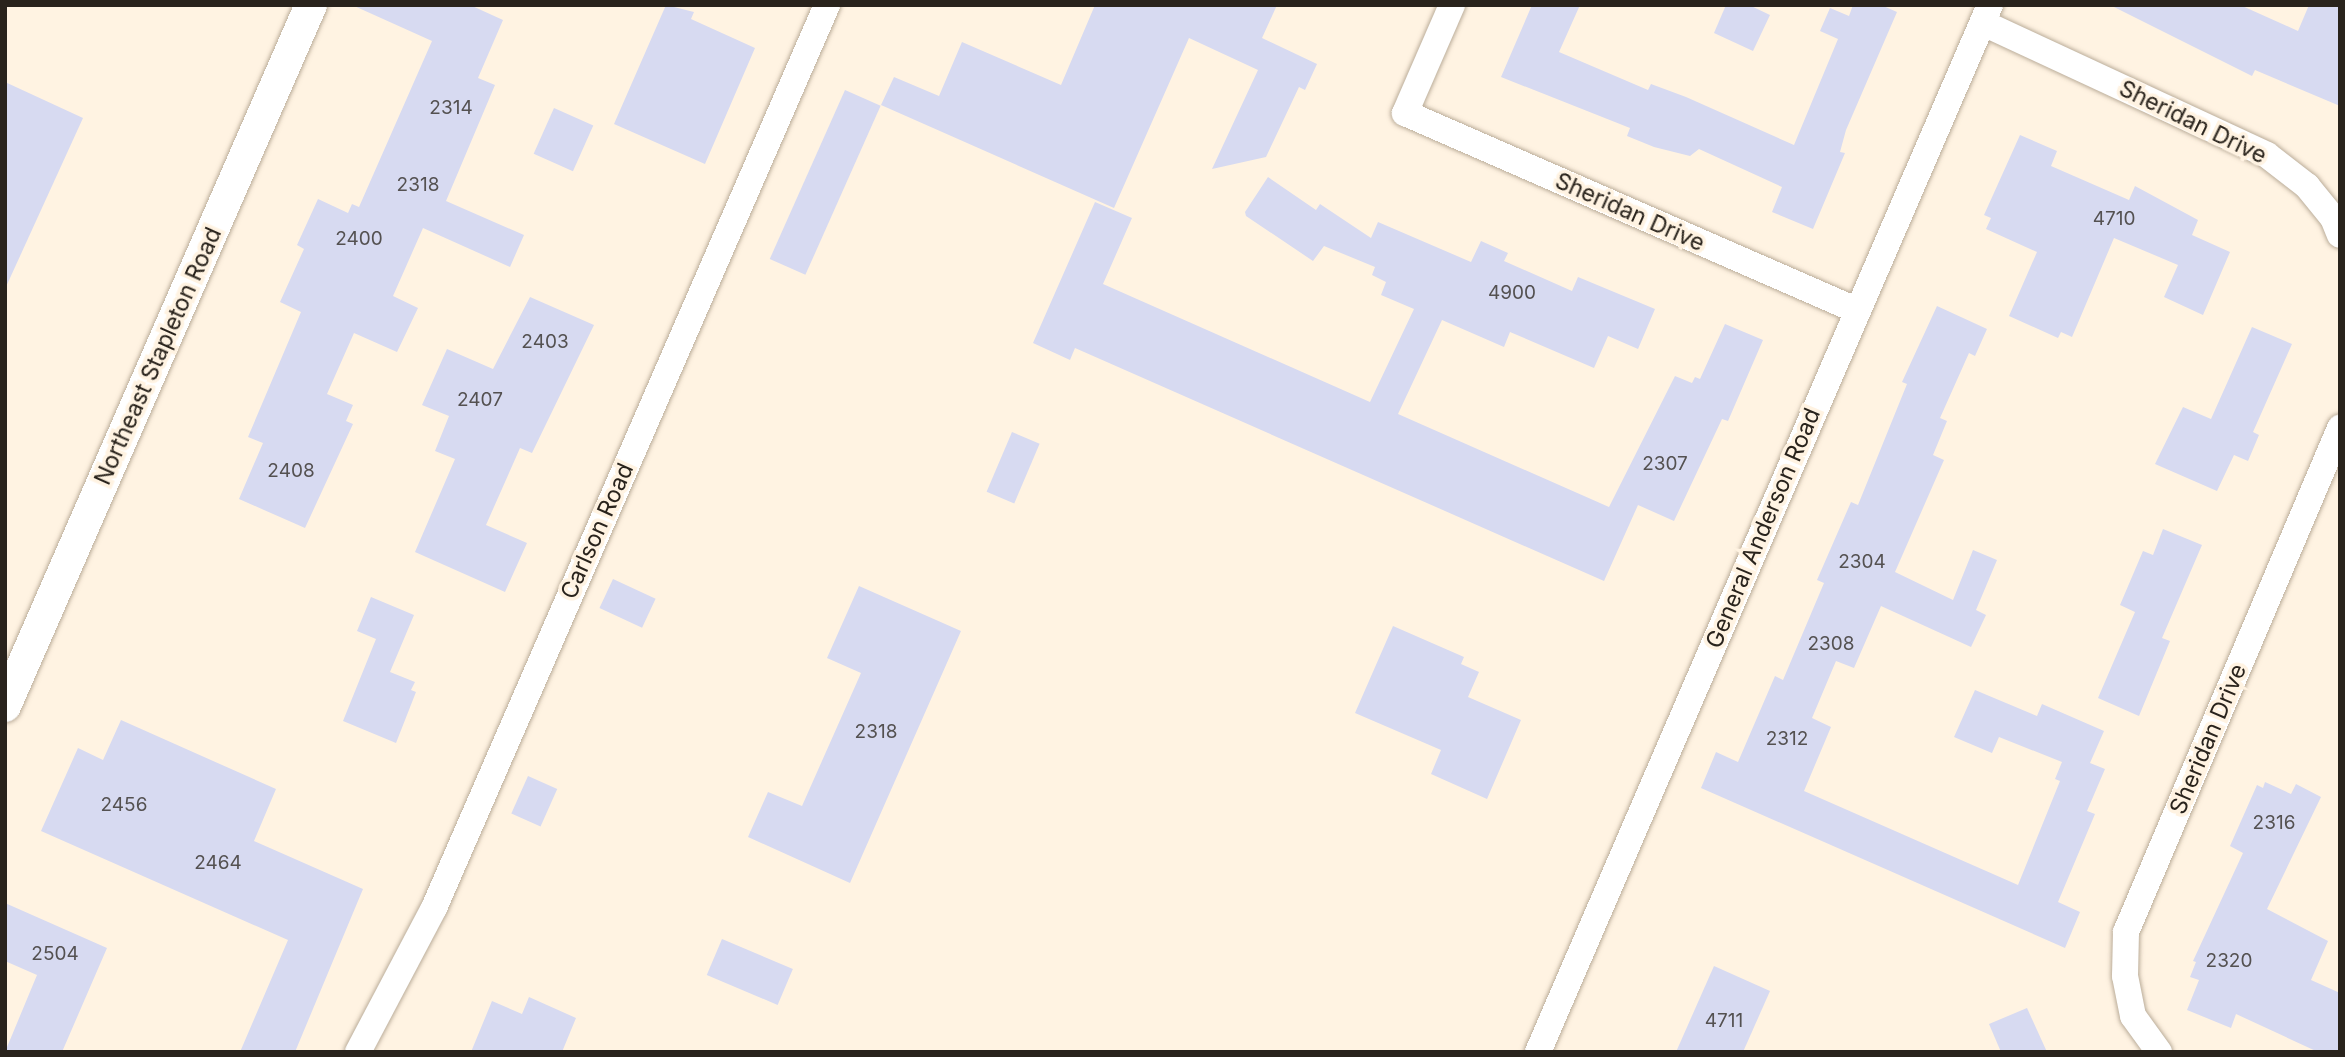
<!DOCTYPE html>
<html>
<head>
<meta charset="utf-8">
<style>
	body { margin:0 }
	#map { position:relative; width:2345px; height:1057px; overflow:hidden; background:#fff3e2; font-family:Inter,sans-serif }
	div>[style] { position:absolute }
	.building>* { inset:0; background:#d7daf1; transform-origin:0 0 }
	.roads { filter:drop-shadow(0 0 2px #bbad9a) drop-shadow(0 0 2px #bbad9a) }
	.minor>* { height:26px; margin:-13px; padding:0 13px; transform-origin:13px; border-radius:13px; background:#fff }
	.tertiary>* { height:32px; margin:-16px; padding:0 16px; transform-origin:16px; border-radius:16px; background:#fff }
	span { translate:-50% -50%; white-space:nowrap; text-align:center; line-height:1.15; -webkit-text-stroke:7px #fff3e2; paint-order:stroke }
	.number-label { font-size:19px; color:#545151 }
	.number-label span { -webkit-text-stroke-width:0 }
	.street-label { font-size:23px; color:#29231c }
	.frame { position:absolute; inset:0; border:7px solid #29231c; pointer-events:none }
</style>
</head>
<body>
<div id="map">
	<div class="building">
		<i style="clip-path:polygon(352px 5px,470px 5px,503px 20px,478px 78px,495px 85px,446px 201px,524px 235px,510px 267px,423px 228px,393px 296px,418px 308px,397px 352px,354px 333px,327px 394px,353px 405px,346px 421px,353px 424px,305px 528px,239px 499px,263px 443px,248px 437px,301px 312px,280px 302px,304px 249px,297px 245px,318px 199px,348px 213px,352px 204px,359px 207px,432px 41px)"></i>
		<i style="clip-path:polygon(666px 5px,694px 12px,691px 19px,755px 48px,705px 164px,614px 124px)"></i>
		<i style="clip-path:polygon(1095px 5px,1277px 5px,1262px 38px,1317px 64px,1305px 90px,1299px 87px,1266px 157px,1212px 169px,1258px 70px,1189px 38px,1114px 208px,881px 105px,894px 77px,939px 96px,962px 42px,1061px 85px)"></i>
		<i style="clip-path:polygon(1532px 5px,1580px 5px,1559px 52px,1648px 90px,1651px 84px,1686px 97px,1794px 145px,1838px 39px,1820px 31px,1830px 8px,1849px 16px,1853px 5px,1881px 5px,1897px 12px,1846px 130px,1840px 152px,1845px 153px,1813px 229px,1772px 212px,1782px 187px,1699px 149px,1690px 156px,1654px 147px,1627px 136px,1630px 128px,1501px 77px)"></i>
		<i style="clip-path:polygon(1726px 5px,1749px 5px,1770px 15px,1753px 51px,1714px 33px)"></i>
		<i style="clip-path:polygon(2110px 5px,2240px 5px,2298px 31px,2309px 5px,2340px 5px,2340px 106px,2255px 70px,2252px 76px)"></i>
		<i style="clip-path:polygon(5px 82px,83px 118px,5px 289px)"></i>
		<i style="left:845px;top:90px;width:39px;height:185px;rotate:24deg"></i>
		<i style="left:554px;top:108px;width:43px;height:50px;rotate:24deg"></i>
		<i style="clip-path:polygon(2020px 135px,2057px 151px,2051px 166px,2129px 200px,2135px 186px,2198px 220px,2192px 235px,2230px 252px,2203px 315px,2164px 297px,2178px 265px,2114px 238px,2072px 337px,2061px 332px,2058px 338px,2009px 316px,2037px 252px,1986px 229px,1991px 218px,1984px 215px)"></i>
		<i style="clip-path:polygon(1268px 177px,1316px 210px,1320px 204px,1371px 238px,1378px 222px,1471px 262px,1481px 241px,1508px 253px,1504px 261px,1572px 291px,1578px 277px,1655px 309px,1638px 349px,1608px 336px,1594px 368px,1510px 332px,1504px 347px,1442px 320px,1398px 414px,1609px 507px,1675px 376px,1692px 383px,1695px 377px,1700px 379px,1725px 324px,1763px 340px,1728px 421px,1722px 419px,1674px 521px,1638px 505px,1604px 581px,1075px 348px,1070px 360px,1033px 343px,1095px 202px,1132px 218px,1103px 284px,1370px 402px,1414px 309px,1381px 295px,1386px 282px,1372px 275px,1375px 267px,1324px 246px,1313px 261px,1246px 216px,1245px 212px)"></i>
		<i style="clip-path:polygon(530px 297px,594px 325px,532px 453px,520px 448px,486px 525px,527px 543px,505px 592px,415px 552px,455px 459px,435px 451px,449px 416px,422px 405px,447px 349px,493px 369px)"></i>
		<i style="clip-path:polygon(1937px 306px,1987px 329px,1975px 356px,1969px 353px,1940px 418px,1947px 421px,1933px 455px,1944px 460px,1895px 572px,1953px 600px,1973px 550px,1997px 560px,1976px 610px,1986px 615px,1971px 647px,1881px 606px,1854px 668px,1836px 661px,1812px 718px,1831px 727px,1804px 791px,2018px 885px,2060px 781px,2055px 779px,2062px 762px,1999px 737px,1992px 753px,1954px 737px,1975px 690px,2037px 716px,2042px 704px,2104px 731px,2090px 763px,2105px 769px,2087px 811px,2095px 814px,2058px 902px,2080px 912px,2065px 948px,1701px 788px,1716px 752px,1738px 762px,1775px 676px,1783px 680px,1824px 583px,1817px 580px,1851px 502px,1858px 505px,1907px 384px,1902px 382px)"></i>
		<i style="clip-path:polygon(2252px 327px,2292px 344px,2253px 432px,2259px 435px,2248px 461px,2234px 455px,2217px 491px,2155px 464px,2183px 407px,2211px 419px)"></i>
		<i style="left:1012px;top:432px;width:30px;height:65px;rotate:23deg"></i>
		<i style="clip-path:polygon(2163px 529px,2202px 545px,2162px 638px,2170px 641px,2139px 716px,2098px 698px,2135px 612px,2120px 605px,2143px 551px,2153px 555px)"></i>
		<i style="left:613px;top:579px;width:47px;height:32px;rotate:25deg"></i>
		<i style="clip-path:polygon(859px 586px,961px 631px,850px 883px,748px 837px,768px 792px,802px 806px,861px 673px,827px 658px)"></i>
		<i style="clip-path:polygon(371px 597px,414px 615px,390px 672px,415px 682px,411px 690px,416px 692px,396px 743px,343px 721px,376px 639px,357px 631px)"></i>
		<i style="clip-path:polygon(1393px 626px,1464px 657px,1461px 664px,1479px 672px,1468px 697px,1521px 720px,1487px 799px,1431px 774px,1441px 750px,1355px 713px)"></i>
		<i style="clip-path:polygon(121px 720px,276px 789px,254px 841px,363px 889px,295px 1052px,240px 1052px,288px 940px,41px 831px,78px 748px,103px 760px)"></i>
		<i style="left:528px;top:776px;width:32px;height:41px;rotate:24deg"></i>
		<i style="clip-path:polygon(2265px 782px,2291px 794px,2296px 784px,2321px 797px,2267px 909px,2328px 941px,2311px 980px,2340px 993px,2340px 1052px,2318px 1052px,2236px 1014px,2231px 1028px,2187px 1010px,2199px 980px,2190px 977px,2196px 962px,2193px 961px,2243px 853px,2230px 846px,2257px 785px,2263px 788px)"></i>
		<i style="clip-path:polygon(5px 903px,107px 948px,62px 1052px,5px 1052px,37px 975px,5px 961px)"></i>
		<i style="left:722px;top:939px;width:77px;height:39px;rotate:23deg"></i>
		<i style="clip-path:polygon(1714px 966px,1770px 991px,1743px 1052px,1676px 1052px)"></i>
		<i style="clip-path:polygon(529px 997px,576px 1018px,562px 1052px,471px 1052px,492px 1001px,522px 1014px)"></i>
		<i style="clip-path:polygon(2027px 1008px,2047px 1052px,2001px 1052px,1989px 1024px)"></i>
	</div>
	<div class="roads">
		<div class="minor">
			<i style="left:1452px;top:5px;width:118px;rotate:113.5deg"></i>
			<i style="left:1405px;top:113px;width:492px;rotate:23.6deg"></i>
			<i style="left:1983px;top:23px;width:313px;rotate:24.9deg"></i>
			<i style="left:2267px;top:155px;width:51px;rotate:37.8deg"></i>
			<i style="left:2307px;top:186px;width:41px;rotate:50.9deg"></i>
			<i style="left:2333px;top:218px;width:18px;rotate:68deg"></i>
			<i style="left:358px;top:1052px;width:163px;rotate:-62.2deg"></i>
			<i style="left:434px;top:908px;width:985px;rotate:-66.48deg"></i>
			<i style="left:1538px;top:1052px;width:1140px;rotate:-66.65deg"></i>
			<i style="left:2159px;top:1052px;width:44px;rotate:-125.8deg"></i>
			<i style="left:2133px;top:1016px;width:41px;rotate:-101.3deg"></i>
			<i style="left:2125px;top:976px;width:44px;rotate:-88.7deg"></i>
			<i style="left:2126px;top:932px;width:548px;rotate:-66.99deg"></i>
		</div>
		<div class="tertiary">
			<i style="left:5px;top:706px;width:765px;rotate:-66.42deg"></i>
		</div>
	</div>
	<div class="number-label">
		<span style="left:451px;top:108px">2314</span>
		<span style="left:418px;top:185px">2318</span>
		<span style="left:2114px;top:219px">4710</span>
		<span style="left:359px;top:239px">2400</span>
		<span style="left:1512px;top:293px">4900</span>
		<span style="left:545px;top:342px">2403</span>
		<span style="left:480px;top:400px">2407</span>
		<span style="left:1665px;top:464px">2307</span>
		<span style="left:291px;top:471px">2408</span>
		<span style="left:1862px;top:562px">2304</span>
		<span style="left:1831px;top:644px">2308</span>
		<span style="left:876px;top:732px">2318</span>
		<span style="left:1787px;top:739px">2312</span>
		<span style="left:124px;top:805px">2456</span>
		<span style="left:2274px;top:823px">2316</span>
		<span style="left:218px;top:863px">2464</span>
		<span style="left:55px;top:954px">2504</span>
		<span style="left:2229px;top:961px">2320</span>
		<span style="left:1724px;top:1021px">4711</span>
	</div>
	<div class="street-label">
		<span style="left:2193px;top:122px;rotate:26deg">Sheridan Drive</span>
		<span style="left:1630px;top:212px;rotate:24deg">Sheridan Drive</span>
		<span style="left:158px;top:356px;rotate:-66deg">Northeast Stapleton Road</span>
		<span style="left:1763px;top:528px;rotate:-67deg">General Anderson Road</span>
		<span style="left:597px;top:531px;rotate:-66deg">Carlson Road</span>
		<span style="left:2208px;top:739px;rotate:-67deg">Sheridan Drive</span>
	</div>
	<div class="frame"></div>
</div>
</body>
</html>
